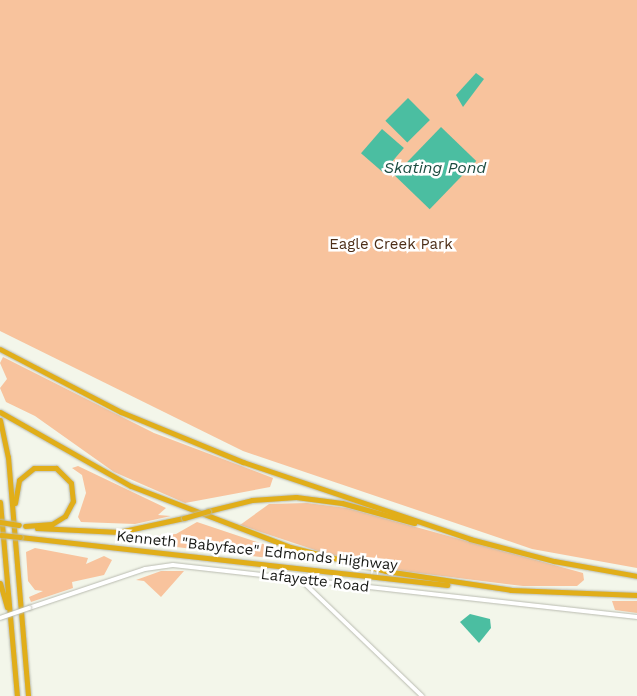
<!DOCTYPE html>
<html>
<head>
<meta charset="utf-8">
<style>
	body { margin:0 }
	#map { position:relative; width:637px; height:696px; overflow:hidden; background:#f3f6ea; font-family:"Work Sans",sans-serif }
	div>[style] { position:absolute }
	.green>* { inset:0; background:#f8c39d }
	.water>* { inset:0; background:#4bbea1; transform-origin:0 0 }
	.roads { filter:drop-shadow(0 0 1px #b9bbb0) drop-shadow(0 0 1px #b9bbb0) }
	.secondary>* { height:4px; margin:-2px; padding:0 2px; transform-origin:2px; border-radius:2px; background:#fff }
	.highway>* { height:5px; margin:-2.5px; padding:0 2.5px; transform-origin:2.5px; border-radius:2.5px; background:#e1ae19 }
	.bridges { filter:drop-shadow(0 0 1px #b9bbb0) drop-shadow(0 0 1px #b9bbb0) }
	.secondary-bridge>* { height:4px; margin:-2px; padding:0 2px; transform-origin:2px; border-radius:2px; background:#fff }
	.highway-bridge>* { height:5px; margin:-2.5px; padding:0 2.5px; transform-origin:2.5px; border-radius:2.5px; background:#e1ae19 }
	span { translate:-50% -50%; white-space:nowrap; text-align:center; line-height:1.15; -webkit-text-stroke:5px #fff; paint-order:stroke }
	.park-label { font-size:15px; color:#4d2e17 }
	.street-label { font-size:15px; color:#181915 }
	.water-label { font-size:16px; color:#1c4c40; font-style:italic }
</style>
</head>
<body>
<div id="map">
	<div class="green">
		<i style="clip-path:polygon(0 0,637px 0,637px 568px,532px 549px,243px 451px,0 331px)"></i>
		<i style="clip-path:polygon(3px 357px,154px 433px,273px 478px,270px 487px,185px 503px,114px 472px,35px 416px,6px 402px,0 388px,7px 379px,0 363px)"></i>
		<i style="clip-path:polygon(78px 466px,166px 508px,158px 515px,171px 516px,135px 524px,81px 522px,78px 517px,86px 493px,82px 475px,72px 468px)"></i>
		<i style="clip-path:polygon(307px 503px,347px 508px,583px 573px,584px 580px,577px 586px,523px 586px,402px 571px,324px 553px,240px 525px,269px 504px)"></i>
		<i style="clip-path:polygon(197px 522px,296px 555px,295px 561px,151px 544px,159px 535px,176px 534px)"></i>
		<i style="clip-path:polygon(35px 548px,88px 558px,86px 564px,104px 556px,112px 560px,104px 575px,72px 582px,73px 588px,31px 602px,29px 597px,43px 591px,35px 590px,28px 581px,26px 552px)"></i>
		<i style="clip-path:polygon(161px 571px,184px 571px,161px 597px,144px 581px,136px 580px)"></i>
		<i style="clip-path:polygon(612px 601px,637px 601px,637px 613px,615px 610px)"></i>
	</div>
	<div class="water">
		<i style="clip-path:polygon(476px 73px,484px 79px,463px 107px,456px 95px)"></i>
		<i style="left:408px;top:98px;width:31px;height:32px;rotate:45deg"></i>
		<i style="left:441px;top:127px;width:49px;height:67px;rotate:44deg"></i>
		<i style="left:382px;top:129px;width:29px;height:32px;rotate:41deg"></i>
		<i style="clip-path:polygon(470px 614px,490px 619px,491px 628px,479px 643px,460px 622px)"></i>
	</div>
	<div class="roads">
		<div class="secondary">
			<i style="left:301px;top:580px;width:168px;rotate:43.8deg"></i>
			<i style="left:29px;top:608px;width:122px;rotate:-18.6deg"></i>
			<i style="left:145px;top:569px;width:28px;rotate:-8deg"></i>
			<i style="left:173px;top:565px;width:467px;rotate:6.4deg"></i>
		</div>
		<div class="highway">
			<i style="left:0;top:349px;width:136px;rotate:27.5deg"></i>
			<i style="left:121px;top:412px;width:132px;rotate:22.3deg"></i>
			<i style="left:243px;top:462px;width:240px;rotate:18.7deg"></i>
			<i style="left:470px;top:539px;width:87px;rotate:14.7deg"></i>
			<i style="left:554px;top:561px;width:84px;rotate:10.2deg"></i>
			<i style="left:0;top:412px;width:150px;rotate:29.5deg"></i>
			<i style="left:131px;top:486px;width:170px;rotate:21deg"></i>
			<i style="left:290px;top:547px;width:99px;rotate:14deg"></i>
			<i style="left:386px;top:571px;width:126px;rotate:8.6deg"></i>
			<i style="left:511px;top:590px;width:126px;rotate:2.3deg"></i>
			<i style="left:0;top:420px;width:38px;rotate:78deg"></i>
			<i style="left:8px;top:457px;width:240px;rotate:85.2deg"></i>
			<i style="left:0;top:502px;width:195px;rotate:85deg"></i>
			<i style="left:15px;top:503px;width:23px;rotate:-80deg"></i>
			<i style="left:19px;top:480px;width:19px;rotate:-39deg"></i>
			<i style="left:34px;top:468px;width:22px"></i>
			<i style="left:56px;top:468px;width:21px;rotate:45deg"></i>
			<i style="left:71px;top:483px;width:18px;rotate:84deg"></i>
			<i style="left:73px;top:501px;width:17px;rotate:118deg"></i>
			<i style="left:65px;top:516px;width:15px;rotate:148deg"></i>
			<i style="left:52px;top:524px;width:27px;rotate:176deg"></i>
			<i style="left:208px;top:511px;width:45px;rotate:-14deg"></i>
			<i style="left:252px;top:500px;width:44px;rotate:-3.9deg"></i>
			<i style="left:296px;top:497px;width:46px;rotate:7.4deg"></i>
			<i style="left:342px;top:503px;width:75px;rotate:15.5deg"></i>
			<i style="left:37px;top:528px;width:82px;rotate:2.8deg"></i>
			<i style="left:119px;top:532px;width:66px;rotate:-12.2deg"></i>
			<i style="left:20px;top:537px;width:430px;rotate:6.4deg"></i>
			<i style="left:0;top:583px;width:25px;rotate:74deg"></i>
		</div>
	</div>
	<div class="bridges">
		<div class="secondary-bridge">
			<i style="left:0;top:618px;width:31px;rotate:-19deg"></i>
		</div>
		<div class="highway-bridge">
			<i style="left:184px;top:518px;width:25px;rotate:-16deg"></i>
			<i style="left:0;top:522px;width:19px;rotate:9deg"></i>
			<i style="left:1px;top:535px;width:19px;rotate:6deg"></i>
		</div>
	</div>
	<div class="park-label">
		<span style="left:391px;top:245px">Eagle Creek Park</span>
	</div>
	<div class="street-label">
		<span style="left:257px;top:551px;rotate:6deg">Kenneth "Babyface" Edmonds Highway</span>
		<span style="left:315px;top:581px;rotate:7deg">Lafayette Road</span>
	</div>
	<div class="water-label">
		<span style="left:435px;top:168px">Skating Pond</span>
	</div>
</div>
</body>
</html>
